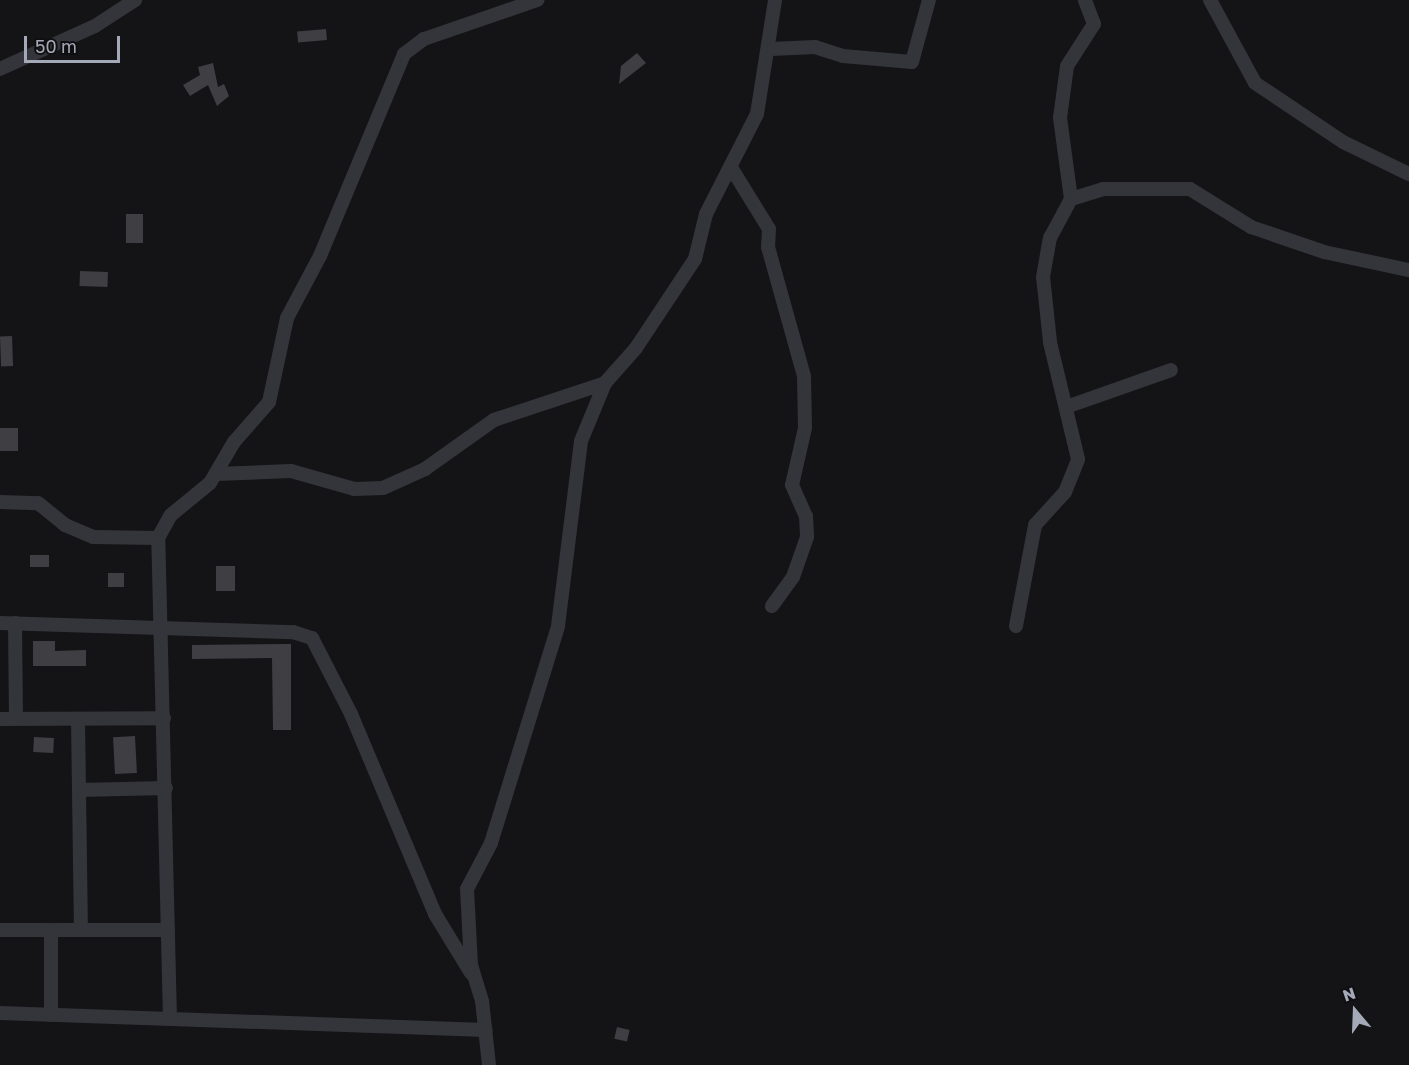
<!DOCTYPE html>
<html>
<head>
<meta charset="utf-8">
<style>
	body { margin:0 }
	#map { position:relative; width:1409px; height:1065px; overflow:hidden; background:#141416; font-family:"Golos Text",sans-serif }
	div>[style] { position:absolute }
	.building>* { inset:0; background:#3e3e43; transform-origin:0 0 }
	.street>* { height:14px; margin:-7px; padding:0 7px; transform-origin:7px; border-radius:7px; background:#34353b }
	span { translate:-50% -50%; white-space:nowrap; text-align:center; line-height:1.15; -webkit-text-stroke:5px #0f0f11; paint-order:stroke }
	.north { position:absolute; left:1325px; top:981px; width:60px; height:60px; -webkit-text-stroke:4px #0f0f11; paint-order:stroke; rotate:341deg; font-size:16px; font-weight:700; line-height:24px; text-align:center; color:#a4a9b7 }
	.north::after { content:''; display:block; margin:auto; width:21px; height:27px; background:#a4a9b7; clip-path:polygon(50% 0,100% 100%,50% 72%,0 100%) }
	.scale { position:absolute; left:24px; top:36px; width:96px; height:27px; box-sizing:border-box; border:3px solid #a4a9b7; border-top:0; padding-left:8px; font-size:18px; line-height:21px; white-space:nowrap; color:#a4a9b7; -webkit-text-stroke:4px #0f0f11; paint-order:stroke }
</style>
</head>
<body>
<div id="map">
	<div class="building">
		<i style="left:326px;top:29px;width:11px;height:29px;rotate:85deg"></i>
		<i style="clip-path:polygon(637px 53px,646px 63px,619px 84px,621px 66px)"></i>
		<i style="clip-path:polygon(213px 63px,218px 87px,224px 84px,229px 96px,217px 106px,208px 85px,190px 96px,183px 85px,200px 75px,198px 67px)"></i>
		<i style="left:126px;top:214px;width:17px;height:29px"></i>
		<i style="left:80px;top:271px;width:28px;height:15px;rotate:2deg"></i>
		<i style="left:12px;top:336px;width:30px;height:12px;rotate:88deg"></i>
		<i style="left:0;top:428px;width:18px;height:23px"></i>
		<i style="left:30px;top:555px;width:19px;height:12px"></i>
		<i style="left:216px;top:566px;width:19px;height:25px"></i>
		<i style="left:124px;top:573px;width:14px;height:16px;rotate:90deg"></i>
		<i style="clip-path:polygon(33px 641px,55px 641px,55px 651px,86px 650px,86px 666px,33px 666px)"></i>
		<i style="clip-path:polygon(291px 644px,291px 730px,273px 730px,272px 658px,192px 659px,192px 645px)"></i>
		<i style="left:135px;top:736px;width:37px;height:22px;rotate:87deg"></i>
		<i style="left:34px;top:737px;width:20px;height:15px;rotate:3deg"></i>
		<i style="left:617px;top:1027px;width:13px;height:12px;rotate:13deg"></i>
	</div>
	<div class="street">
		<i style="left:1210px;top:0;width:94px;rotate:61.5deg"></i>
		<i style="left:1255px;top:83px;width:106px;rotate:33.8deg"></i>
		<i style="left:1343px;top:142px;width:73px;rotate:25.9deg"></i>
		<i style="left:771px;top:49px;width:44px;rotate:-2.6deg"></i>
		<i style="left:815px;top:47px;width:29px;rotate:18deg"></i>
		<i style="left:843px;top:56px;width:69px;rotate:5deg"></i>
		<i style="left:912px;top:62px;width:64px;rotate:-74.7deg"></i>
		<i style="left:0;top:69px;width:104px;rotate:-24.4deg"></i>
		<i style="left:95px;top:26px;width:48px;rotate:-33deg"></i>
		<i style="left:732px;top:169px;width:70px;rotate:58.3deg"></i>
		<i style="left:769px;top:229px;width:18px;rotate:93deg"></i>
		<i style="left:768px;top:247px;width:134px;rotate:74.4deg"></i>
		<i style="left:804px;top:376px;width:52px;rotate:88.9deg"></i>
		<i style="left:805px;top:428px;width:58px;rotate:102.8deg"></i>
		<i style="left:792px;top:485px;width:34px;rotate:66deg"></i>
		<i style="left:806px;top:516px;width:21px;rotate:87deg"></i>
		<i style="left:807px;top:537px;width:42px;rotate:109.3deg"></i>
		<i style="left:793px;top:577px;width:36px;rotate:126deg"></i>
		<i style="left:1071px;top:199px;width:82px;rotate:-97.7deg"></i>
		<i style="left:1060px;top:118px;width:52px;rotate:-82.3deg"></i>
		<i style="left:1067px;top:66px;width:50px;rotate:-57.3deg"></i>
		<i style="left:1094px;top:24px;width:26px;rotate:-111deg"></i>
		<i style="left:1069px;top:406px;width:108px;rotate:-19.4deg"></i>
		<i style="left:216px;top:474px;width:75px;rotate:-2.3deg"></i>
		<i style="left:291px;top:471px;width:66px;rotate:15.9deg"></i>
		<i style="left:354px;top:489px;width:29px;rotate:-2deg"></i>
		<i style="left:383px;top:488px;width:46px;rotate:-24.3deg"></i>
		<i style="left:425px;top:469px;width:85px;rotate:-35.4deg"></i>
		<i style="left:494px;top:420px;width:117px;rotate:-18.4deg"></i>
		<i style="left:0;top:502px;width:38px;rotate:2deg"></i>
		<i style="left:38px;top:503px;width:35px;rotate:39deg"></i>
		<i style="left:65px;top:525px;width:30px;rotate:23deg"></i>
		<i style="left:93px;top:537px;width:65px;rotate:0.9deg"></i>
		<i style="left:0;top:623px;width:293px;rotate:1.8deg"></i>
		<i style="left:293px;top:632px;width:20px;rotate:18deg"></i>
		<i style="left:312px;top:638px;width:85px;rotate:62.8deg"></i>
		<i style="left:351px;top:714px;width:217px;rotate:67.2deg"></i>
		<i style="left:435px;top:914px;width:69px;rotate:58.6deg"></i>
		<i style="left:15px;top:623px;width:96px;rotate:89.4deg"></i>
		<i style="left:1016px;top:626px;width:103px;rotate:-79.3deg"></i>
		<i style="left:1035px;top:525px;width:45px;rotate:-47.7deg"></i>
		<i style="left:1065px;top:492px;width:35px;rotate:-68deg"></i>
		<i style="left:1078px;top:459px;width:120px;rotate:-103.5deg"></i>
		<i style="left:1050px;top:342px;width:65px;rotate:-96.1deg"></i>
		<i style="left:1043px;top:277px;width:40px;rotate:-80deg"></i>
		<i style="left:1050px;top:238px;width:44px;rotate:-61.7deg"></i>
		<i style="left:1071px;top:199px;width:34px;rotate:-17deg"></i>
		<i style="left:1103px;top:189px;width:87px"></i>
		<i style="left:1190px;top:189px;width:72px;rotate:31.9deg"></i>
		<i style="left:1251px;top:227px;width:77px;rotate:18.9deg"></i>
		<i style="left:1324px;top:252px;width:87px;rotate:12deg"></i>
		<i style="left:0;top:719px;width:164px;rotate:-0.3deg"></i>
		<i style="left:78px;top:719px;width:211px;rotate:89.2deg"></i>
		<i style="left:79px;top:790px;width:87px;rotate:-1.3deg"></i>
		<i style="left:0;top:930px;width:168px"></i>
		<i style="left:51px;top:930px;width:85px;rotate:90deg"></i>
		<i style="left:0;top:1013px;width:486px;rotate:2deg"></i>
		<i style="left:170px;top:1019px;width:481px;rotate:-91.4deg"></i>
		<i style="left:158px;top:538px;width:26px;rotate:-61deg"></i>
		<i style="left:171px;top:515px;width:50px;rotate:-39.4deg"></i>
		<i style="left:210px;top:483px;width:48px;rotate:-59.7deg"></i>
		<i style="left:234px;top:442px;width:53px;rotate:-48.8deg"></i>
		<i style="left:269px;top:402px;width:86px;rotate:-77.9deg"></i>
		<i style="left:287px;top:318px;width:70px;rotate:-62deg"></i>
		<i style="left:320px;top:256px;width:219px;rotate:-67.4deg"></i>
		<i style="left:404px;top:54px;width:25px;rotate:-37deg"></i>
		<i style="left:424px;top:39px;width:120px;rotate:-19deg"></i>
		<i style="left:489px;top:1065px;width:64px;rotate:-96.2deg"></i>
		<i style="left:482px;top:1001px;width:38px;rotate:-107deg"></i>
		<i style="left:471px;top:965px;width:76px;rotate:-93deg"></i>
		<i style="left:467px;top:889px;width:52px;rotate:-62.4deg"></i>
		<i style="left:491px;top:843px;width:227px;rotate:-72.8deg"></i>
		<i style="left:558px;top:626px;width:186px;rotate:-82.9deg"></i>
		<i style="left:581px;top:441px;width:63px;rotate:-67.5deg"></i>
		<i style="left:605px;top:383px;width:47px;rotate:-48.5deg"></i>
		<i style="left:636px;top:348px;width:107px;rotate:-56.5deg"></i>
		<i style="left:695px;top:259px;width:46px;rotate:-76.3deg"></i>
		<i style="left:706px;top:214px;width:112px;rotate:-63deg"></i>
		<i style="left:757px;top:114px;width:115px;rotate:-81deg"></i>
	</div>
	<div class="north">N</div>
	<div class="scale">50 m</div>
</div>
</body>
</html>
